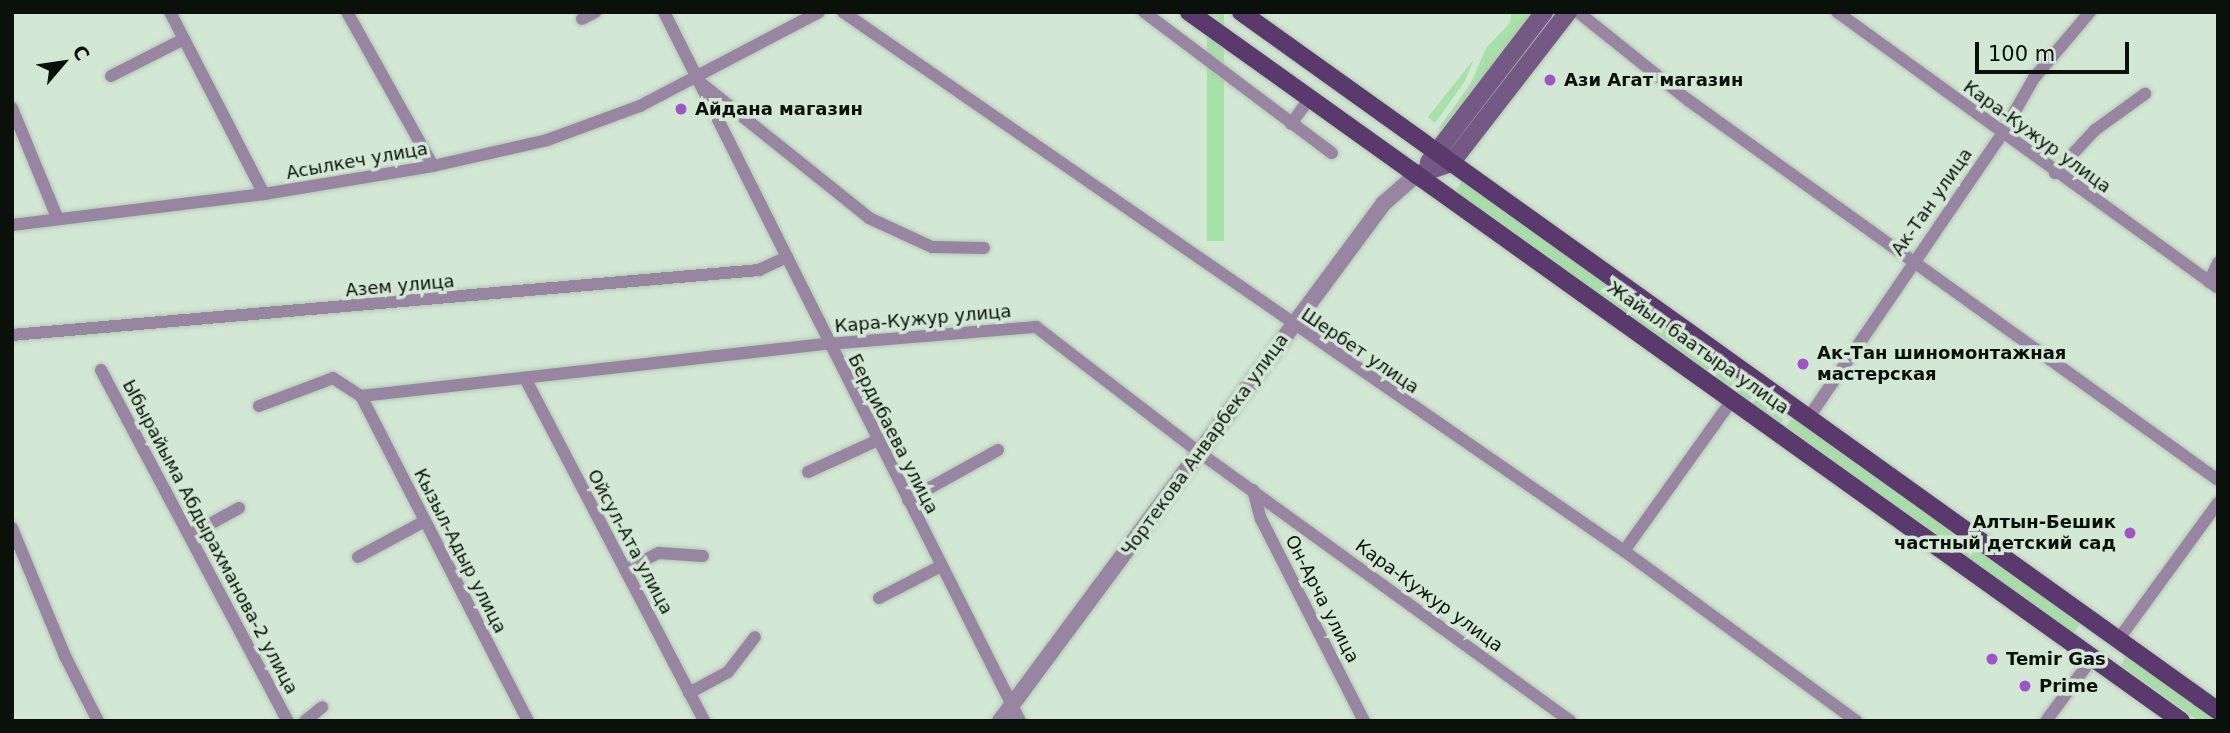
<!DOCTYPE html>
<html>
<head>
<meta charset="utf-8">
<style>
	body { margin:0 }
	#map { position:relative; width:2230px; height:733px; overflow:hidden; background:#d3e8d4; font-family:"DejaVu Sans",sans-serif }
	div>[style] { position:absolute }
	.green>* { inset:0; background:#a6e1a8; transform-origin:0 0 }
	.roads { filter:drop-shadow(0 0 2px #b3c6b4) drop-shadow(0 0 2px #b3c6b4) }
	.minor>* { height:12px; margin:-6px; padding:0 6px; transform-origin:6px; border-radius:6px; background:#9785a2 }
	.tertiary>* { height:16px; margin:-8px; padding:0 8px; transform-origin:8px; border-radius:8px; background:#9785a2 }
	.secondary>* { height:18px; margin:-9px; padding:0 9px; transform-origin:9px; border-radius:9px; background:#735983 }
	.primary>* { height:18px; margin:-9px; padding:0 9px; transform-origin:9px; border-radius:9px; background:#5a396c }
	.dots>* { width:19px; height:19px; translate:-50% -50%; box-sizing:border-box; border:4px solid #d3e8d4; border-radius:50% }
	span { translate:-50% -50%; white-space:nowrap; text-align:center; line-height:1.15; -webkit-text-stroke:7px #d3e8d4; paint-order:stroke }
	.poi-label { font-size:18px; color:#0a110a; font-weight:700 }
	.left { translate:0 -50%; text-align:left }
	.right { translate:-100% -50%; text-align:right }
	.street-label { font-size:18px; color:#0a110a }
	.frame { position:absolute; inset:0; border:14px solid #0a110a; pointer-events:none }
	.north { position:absolute; left:28px; top:28px; width:70px; height:70px; -webkit-text-stroke:5px #d3e8d4; paint-order:stroke; rotate:61deg; font-size:19px; font-weight:700; line-height:28px; text-align:center; color:#0a110a }
	.north::after { content:''; display:block; margin:auto; width:24px; height:32px; background:#0a110a; clip-path:polygon(50% 0,100% 100%,50% 72%,0 100%) }
	.scale { position:absolute; left:1975px; top:42px; width:154px; height:32px; box-sizing:border-box; border:4px solid #0a110a; border-top:0; padding-left:9px; font-size:21px; line-height:24px; white-space:nowrap; color:#0a110a; -webkit-text-stroke:5px #d3e8d4; paint-order:stroke }
</style>
</head>
<body>
<div id="map">
	<div class="green">
		<i style="left:1207px;top:12px;width:17px;height:229px"></i>
		<i style="clip-path:polygon(1511px 12px,1534px 12px,1442px 131px,1439px 128px,1471px 83px,1486px 48px,1510px 23px)"></i>
		<i style="clip-path:polygon(1474px 59px,1465px 81px,1435px 123px,1428px 117px)"></i>
		<i style="left:1463px;top:180px;width:400px;height:14px;rotate:36deg"></i>
		<i style="left:1794px;top:416px;width:354px;height:13px;rotate:36deg"></i>
		<i style="clip-path:polygon(2126px 656px,2131px 658px,2218px 721px,2199px 721px,2121px 665px)"></i>
	</div>
	<div class="roads">
		<div class="minor">
			<i style="left:170px;top:12px;width:205px;rotate:62.7deg"></i>
			<i style="left:347px;top:12px;width:176px;rotate:60.8deg"></i>
			<i style="left:664px;top:12px;width:793px;rotate:63.34deg"></i>
			<i style="left:843px;top:12px;width:949px;rotate:34.61deg"></i>
			<i style="left:1624px;top:551px;width:288px;rotate:36.2deg"></i>
			<i style="left:1144px;top:12px;width:235px;rotate:36.9deg"></i>
			<i style="left:1578px;top:12px;width:141px;rotate:38.7deg"></i>
			<i style="left:1688px;top:100px;width:652px;rotate:35.64deg"></i>
			<i style="left:1837px;top:12px;width:470px;rotate:35.9deg"></i>
			<i style="left:582px;top:19px;width:15px;rotate:-28deg"></i>
			<i style="left:111px;top:76px;width:82px;rotate:-26.9deg"></i>
			<i style="left:702px;top:84px;width:214px;rotate:38.7deg"></i>
			<i style="left:869px;top:218px;width:69px;rotate:24.7deg"></i>
			<i style="left:932px;top:247px;width:52px;rotate:1.1deg"></i>
			<i style="left:12px;top:108px;width:118px;rotate:67.6deg"></i>
			<i style="left:1291px;top:124px;width:29px;rotate:-54deg"></i>
			<i style="left:2055px;top:173px;width:59px;rotate:-47.1deg"></i>
			<i style="left:2095px;top:130px;width:62px;rotate:-35.8deg"></i>
			<i style="left:12px;top:225px;width:254px;rotate:-7deg"></i>
			<i style="left:264px;top:194px;width:171px;rotate:-9.4deg"></i>
			<i style="left:433px;top:166px;width:117px;rotate:-12.8deg"></i>
			<i style="left:547px;top:140px;width:99px;rotate:-20.1deg"></i>
			<i style="left:640px;top:106px;width:202px;rotate:-27.7deg"></i>
			<i style="left:2209px;top:282px;width:21px;rotate:-65deg"></i>
			<i style="left:12px;top:335px;width:750px;rotate:-4.97deg"></i>
			<i style="left:759px;top:270px;width:31px;rotate:-25deg"></i>
			<i style="left:101px;top:370px;width:398px;rotate:62deg"></i>
			<i style="left:526px;top:380px;width:385px;rotate:62.4deg"></i>
			<i style="left:361px;top:396px;width:470px;rotate:-6.4deg"></i>
			<i style="left:828px;top:344px;width:209px;rotate:-4.7deg"></i>
			<i style="left:1036px;top:327px;width:207px;rotate:37.5deg"></i>
			<i style="left:1200px;top:453px;width:457px;rotate:35.9deg"></i>
			<i style="left:361px;top:396px;width:365px;rotate:62.8deg"></i>
			<i style="left:259px;top:406px;width:79px;rotate:-20.7deg"></i>
			<i style="left:333px;top:378px;width:33px;rotate:33deg"></i>
			<i style="left:1809px;top:417px;width:343px;rotate:-55.7deg"></i>
			<i style="left:2002px;top:134px;width:64px;rotate:-60.3deg"></i>
			<i style="left:2034px;top:78px;width:87px;rotate:-49.7deg"></i>
			<i style="left:808px;top:472px;width:75px;rotate:-24.5deg"></i>
			<i style="left:1253px;top:490px;width:30px;rotate:75deg"></i>
			<i style="left:1261px;top:519px;width:227px;rotate:63deg"></i>
			<i style="left:908px;top:500px;width:103px;rotate:-29.1deg"></i>
			<i style="left:12px;top:528px;width:139px;rotate:67.5deg"></i>
			<i style="left:65px;top:656px;width:73px;rotate:63.1deg"></i>
			<i style="left:190px;top:535px;width:56px;rotate:-28.9deg"></i>
			<i style="left:1624px;top:551px;width:187px;rotate:-54.4deg"></i>
			<i style="left:358px;top:557px;width:76px;rotate:-28.2deg"></i>
			<i style="left:625px;top:570px;width:38px;rotate:-27deg"></i>
			<i style="left:659px;top:553px;width:44px;rotate:3.9deg"></i>
			<i style="left:879px;top:598px;width:70px;rotate:-27.3deg"></i>
			<i style="left:2118px;top:640px;width:170px;rotate:-53.9deg"></i>
			<i style="left:689px;top:693px;width:44px;rotate:-28.3deg"></i>
			<i style="left:728px;top:672px;width:44px;rotate:-52.4deg"></i>
			<i style="left:305px;top:721px;width:22px;rotate:-39deg"></i>
			<i style="left:2046px;top:721px;width:79px;rotate:-53.7deg"></i>
		</div>
		<div class="tertiary">
			<i style="left:1000px;top:721px;width:645px;rotate:-53.45deg"></i>
			<i style="left:1384px;top:203px;width:43px;rotate:-41.2deg"></i>
		</div>
		<div class="secondary">
			<i style="left:1429px;top:162px;width:189px;rotate:-52.5deg"></i>
			<i style="left:1416px;top:175px;width:37px;rotate:-19deg"></i>
			<i style="left:1451px;top:163px;width:191px;rotate:-52.2deg"></i>
		</div>
		<div class="primary">
			<i style="left:1189px;top:12px;width:1219px;rotate:35.55deg"></i>
			<i style="left:1241px;top:12px;width:1201px;rotate:35.58deg"></i>
		</div>
	</div>
	<div class="dots">
		<i style="left:1550px;top:80px;background:#a054c6"></i>
		<i style="left:681px;top:109px;background:#a054c6"></i>
		<i style="left:1803px;top:364px;background:#a054c6"></i>
		<i style="left:2130px;top:533px;background:#a054c6"></i>
		<i style="left:1992px;top:659px;background:#a054c6"></i>
		<i style="left:2025px;top:686px;background:#a054c6"></i>
	</div>
	<div class="poi-label">
		<span class="left" style="left:1564px;top:80px">Ази Агат магазин</span>
		<span class="left" style="left:695px;top:109px">Айдана магазин</span>
		<span class="left" style="left:1817px;top:364px">Ак-Тан шиномонтажная<br>мастерская</span>
		<span class="right" style="left:2116px;top:533px">Алтын-Бешик<br>частный детский сад</span>
		<span class="left" style="left:2006px;top:659px">Temir Gas</span>
		<span class="left" style="left:2039px;top:686px">Prime</span>
	</div>
	<div class="street-label">
		<span style="left:2037px;top:137px;rotate:36deg">Кара-Кужур улица</span>
		<span style="left:357px;top:161px;rotate:-10deg">Асылкеч улица</span>
		<span style="left:1932px;top:202px;rotate:-55deg">Ак-Тан улица</span>
		<span style="left:400px;top:286px;rotate:-5deg">Азем улица</span>
		<span style="left:923px;top:319px;rotate:-5deg">Кара-Кужур улица</span>
		<span style="left:1698px;top:348px;rotate:35deg">Жайыл баатыра улица</span>
		<span style="left:1360px;top:351px;rotate:34deg">Шербет улица</span>
		<span style="left:893px;top:434px;rotate:63deg">Бердибаева улица</span>
		<span style="left:1205px;top:445px;rotate:-54deg">Чортекова Анварбека улица</span>
		<span style="left:210px;top:537px;rotate:62deg">Ыбырайыма Абдырахманова-2 улица</span>
		<span style="left:630px;top:542px;rotate:62deg">Ойсул-Ата улица</span>
		<span style="left:460px;top:551px;rotate:63deg">Кызыл-Адыр улица</span>
		<span style="left:1429px;top:596px;rotate:36deg">Кара-Кужур улица</span>
		<span style="left:1322px;top:599px;rotate:63deg">Он-Арча улица</span>
	</div>
	<div class="frame"></div>
	<div class="north">С</div>
	<div class="scale">100 m</div>
</div>
</body>
</html>
